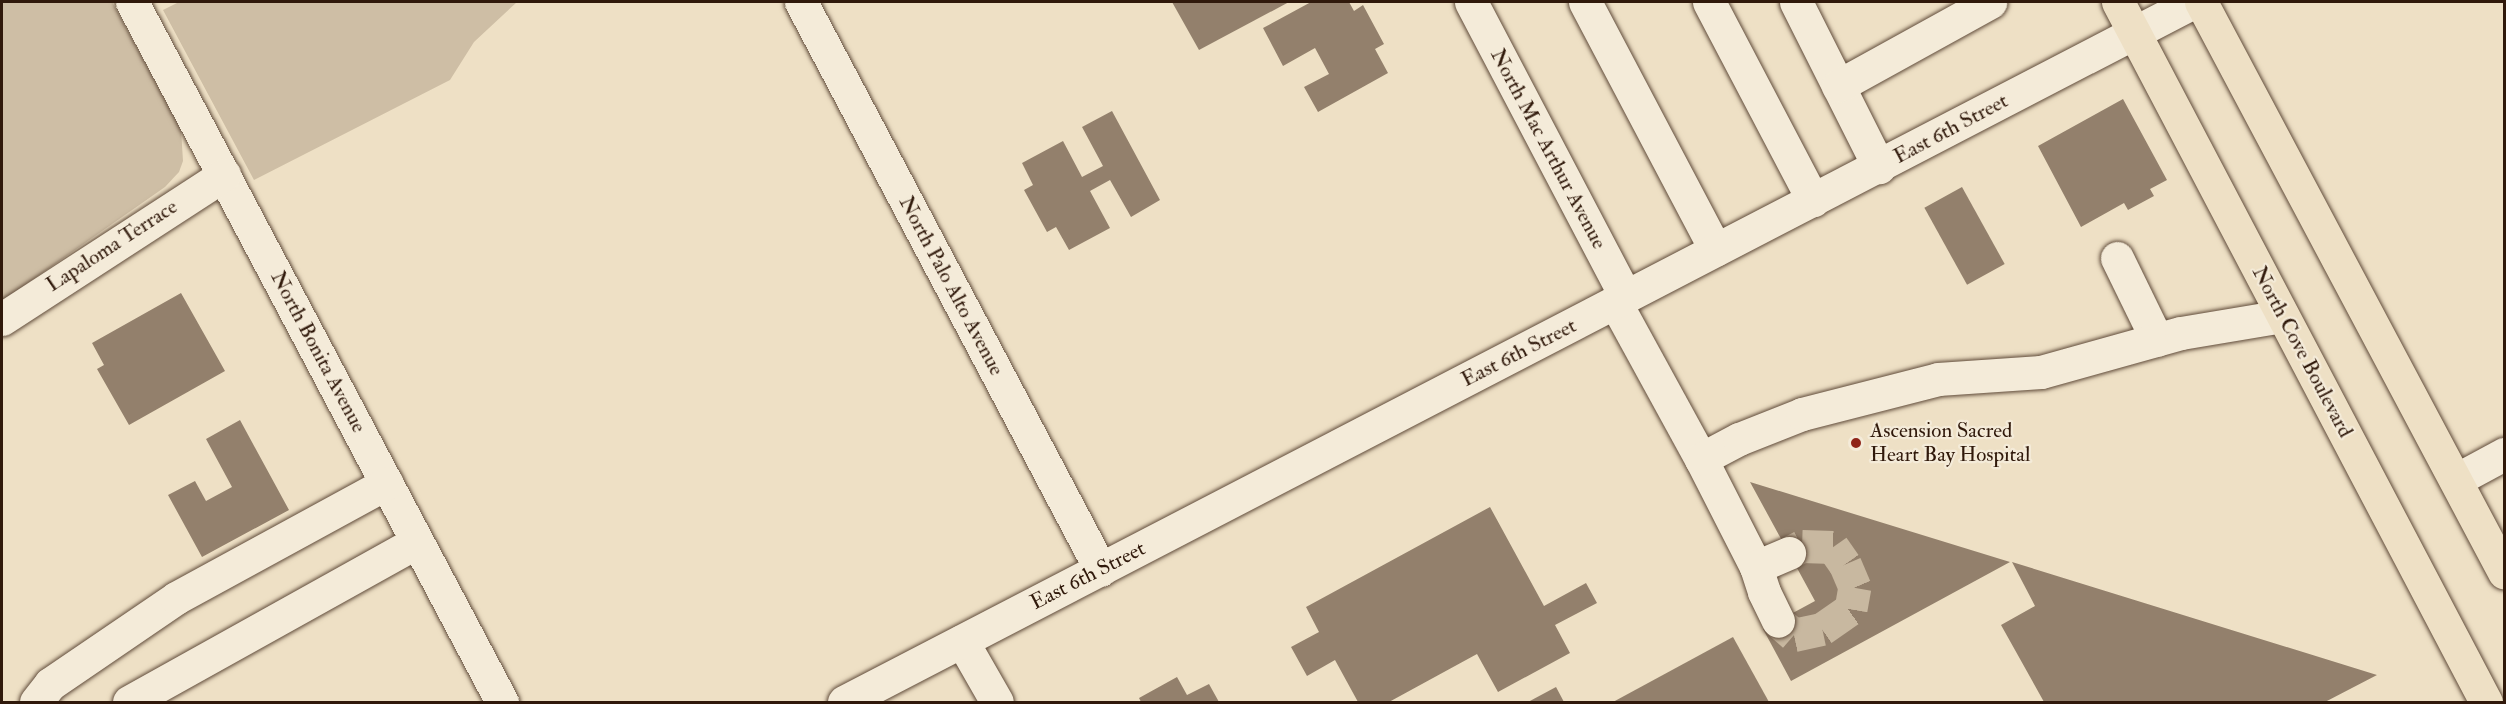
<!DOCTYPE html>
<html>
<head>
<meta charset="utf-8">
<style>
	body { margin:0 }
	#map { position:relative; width:2506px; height:704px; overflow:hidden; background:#eee0c5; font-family:"IM FELL Double Pica",serif }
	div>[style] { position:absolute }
	.green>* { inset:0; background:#cebea5 }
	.building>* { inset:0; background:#93806c; transform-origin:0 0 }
	.minor-tunnel>* { height:33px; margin-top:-16.5px; transform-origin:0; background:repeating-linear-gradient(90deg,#c8b8a0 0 33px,transparent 0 49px) }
	.roads { filter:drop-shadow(0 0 2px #604b3a) drop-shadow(0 0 2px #604b3a) }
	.minor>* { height:33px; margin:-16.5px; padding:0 16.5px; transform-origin:16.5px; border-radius:16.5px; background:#f4ebd9 }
	.major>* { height:33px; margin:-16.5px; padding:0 16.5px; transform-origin:16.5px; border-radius:16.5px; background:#eee0c5 }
	.dots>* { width:16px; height:16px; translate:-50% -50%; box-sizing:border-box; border:3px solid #f4ebd9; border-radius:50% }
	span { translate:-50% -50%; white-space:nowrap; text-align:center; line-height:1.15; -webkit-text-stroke:4.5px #f4ebd9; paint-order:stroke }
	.street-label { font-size:21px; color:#30190b }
	.poi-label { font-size:21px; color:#30190b }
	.left { translate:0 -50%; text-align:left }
	.frame { position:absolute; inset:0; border:3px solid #30190b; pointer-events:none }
</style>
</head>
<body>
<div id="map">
	<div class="green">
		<i style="clip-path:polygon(2px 2px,112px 2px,181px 129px,183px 161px,179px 172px,165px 187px,2px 301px)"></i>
		<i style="clip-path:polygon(179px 2px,517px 2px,474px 42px,450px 80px,254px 180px,163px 10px)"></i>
	</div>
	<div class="building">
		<i style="clip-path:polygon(1172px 2px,1289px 2px,1199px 50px)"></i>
		<i style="clip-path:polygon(1311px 2px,1349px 2px,1354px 11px,1363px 5px,1384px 44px,1375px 49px,1388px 73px,1318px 112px,1304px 87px,1329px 74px,1315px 48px,1283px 66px,1263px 28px)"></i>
		<i style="clip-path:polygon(2123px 99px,2167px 180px,2150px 189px,2154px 196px,2128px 210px,2124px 203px,2081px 227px,2038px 146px)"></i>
		<i style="clip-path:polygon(1112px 111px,1160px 200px,1131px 217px,1110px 180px,1090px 191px,1110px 228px,1069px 250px,1056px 227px,1047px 232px,1024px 190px,1033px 185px,1022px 163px,1063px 141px,1082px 177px,1103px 166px,1082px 127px)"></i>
		<i style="left:1962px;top:187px;width:88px;height:43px;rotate:61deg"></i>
		<i style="clip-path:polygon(181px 293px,225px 371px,129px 425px,97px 369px,104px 365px,92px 343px)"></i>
		<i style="clip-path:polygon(240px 420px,289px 510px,202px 557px,168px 495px,195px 481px,206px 501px,232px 487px,206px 439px)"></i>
		<i style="clip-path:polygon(1750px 482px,2010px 562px,1791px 681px,1763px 629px,1815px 601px)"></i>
		<i style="clip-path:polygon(1490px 507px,1544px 606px,1586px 583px,1597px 603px,1555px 625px,1570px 653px,1498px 692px,1477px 654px,1389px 702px,1358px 702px,1335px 660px,1307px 676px,1291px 647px,1319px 632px,1306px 607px)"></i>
		<i style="clip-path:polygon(2012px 562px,2377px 675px,2325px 702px,2044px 702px,2001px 625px,2035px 606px)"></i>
		<i style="clip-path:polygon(1733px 637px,1769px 702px,1613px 702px)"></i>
		<i style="clip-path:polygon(1177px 677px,1187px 695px,1209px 684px,1219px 702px,1141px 702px,1139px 698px)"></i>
		<i style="clip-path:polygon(1556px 687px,1564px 702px,1528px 702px)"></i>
	</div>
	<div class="minor-tunnel">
		<i style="left:1778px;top:621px;width:21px;rotate:41deg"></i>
		<i style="left:1794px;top:635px;width:29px;rotate:-12deg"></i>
		<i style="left:1822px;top:629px;width:35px;rotate:-35deg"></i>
		<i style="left:1851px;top:609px;width:22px;rotate:-80deg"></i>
		<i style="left:1855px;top:587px;width:25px;rotate:-113deg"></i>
		<i style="left:1845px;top:564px;width:21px;rotate:-125deg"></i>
		<i style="left:1833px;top:547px;width:31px;rotate:-178deg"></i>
		<i style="left:1802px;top:546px;width:15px;rotate:152deg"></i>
	</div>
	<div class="roads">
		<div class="minor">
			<i style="left:132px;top:2px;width:792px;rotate:62.14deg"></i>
			<i style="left:801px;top:2px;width:642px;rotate:62.16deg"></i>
			<i style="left:1471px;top:2px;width:333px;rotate:62.3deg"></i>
			<i style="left:1585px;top:2px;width:280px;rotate:62.2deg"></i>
			<i style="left:1709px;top:2px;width:224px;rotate:62.3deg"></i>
			<i style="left:1796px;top:2px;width:185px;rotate:63.3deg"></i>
			<i style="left:1838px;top:86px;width:174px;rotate:-28.9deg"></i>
			<i style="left:2117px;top:258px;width:91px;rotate:64deg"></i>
			<i style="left:1615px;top:302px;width:179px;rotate:61.3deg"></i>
			<i style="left:1701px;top:459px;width:121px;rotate:63deg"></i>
			<i style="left:1756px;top:567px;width:26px;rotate:72deg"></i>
			<i style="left:1764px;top:592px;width:32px;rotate:64deg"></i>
			<i style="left:2px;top:319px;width:265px;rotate:-33deg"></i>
			<i style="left:1701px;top:459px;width:43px;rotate:-27.8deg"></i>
			<i style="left:1739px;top:439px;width:68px;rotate:-21.6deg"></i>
			<i style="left:1802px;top:414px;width:140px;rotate:-14.4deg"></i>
			<i style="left:1938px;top:379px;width:103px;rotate:-3.9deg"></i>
			<i style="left:2041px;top:372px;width:145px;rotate:-15.6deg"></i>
			<i style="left:2181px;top:333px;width:103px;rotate:-9.5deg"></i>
			<i style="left:2456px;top:480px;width:55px;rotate:-28.4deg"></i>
			<i style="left:1756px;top:567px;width:36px;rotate:-23deg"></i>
			<i style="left:962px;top:641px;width:70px;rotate:60.2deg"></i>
			<i style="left:36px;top:702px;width:23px;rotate:-52deg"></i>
			<i style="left:50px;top:684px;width:153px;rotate:-34.3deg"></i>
			<i style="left:176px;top:598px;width:240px;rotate:-28.6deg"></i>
			<i style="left:129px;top:702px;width:329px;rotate:-29.1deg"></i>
			<i style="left:844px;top:702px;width:1520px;rotate:-27.42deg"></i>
		</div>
		<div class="major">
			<i style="left:2118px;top:2px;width:791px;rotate:62.27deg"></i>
			<i style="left:2201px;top:2px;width:646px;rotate:62.01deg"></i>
		</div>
	</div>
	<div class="dots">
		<i style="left:1856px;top:443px;background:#8f2418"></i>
	</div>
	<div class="street-label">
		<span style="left:1951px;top:129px;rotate:-28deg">East 6th Street</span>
		<span style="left:1548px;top:149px;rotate:62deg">North Mac Arthur Avenue</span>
		<span style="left:112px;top:246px;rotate:-33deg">Lapaloma Terrace</span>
		<span style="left:951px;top:286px;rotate:62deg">North Palo Alto Avenue</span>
		<span style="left:318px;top:352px;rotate:62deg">North Bonita Avenue</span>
		<span style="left:2302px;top:352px;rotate:62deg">North Cove Boulevard</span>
		<span style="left:1519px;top:353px;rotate:-27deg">East 6th Street</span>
		<span style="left:1088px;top:576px;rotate:-27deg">East 6th Street</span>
	</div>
	<div class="poi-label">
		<span class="left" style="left:1870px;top:443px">Ascension Sacred<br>Heart Bay Hospital</span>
	</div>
	<div class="frame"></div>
</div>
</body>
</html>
